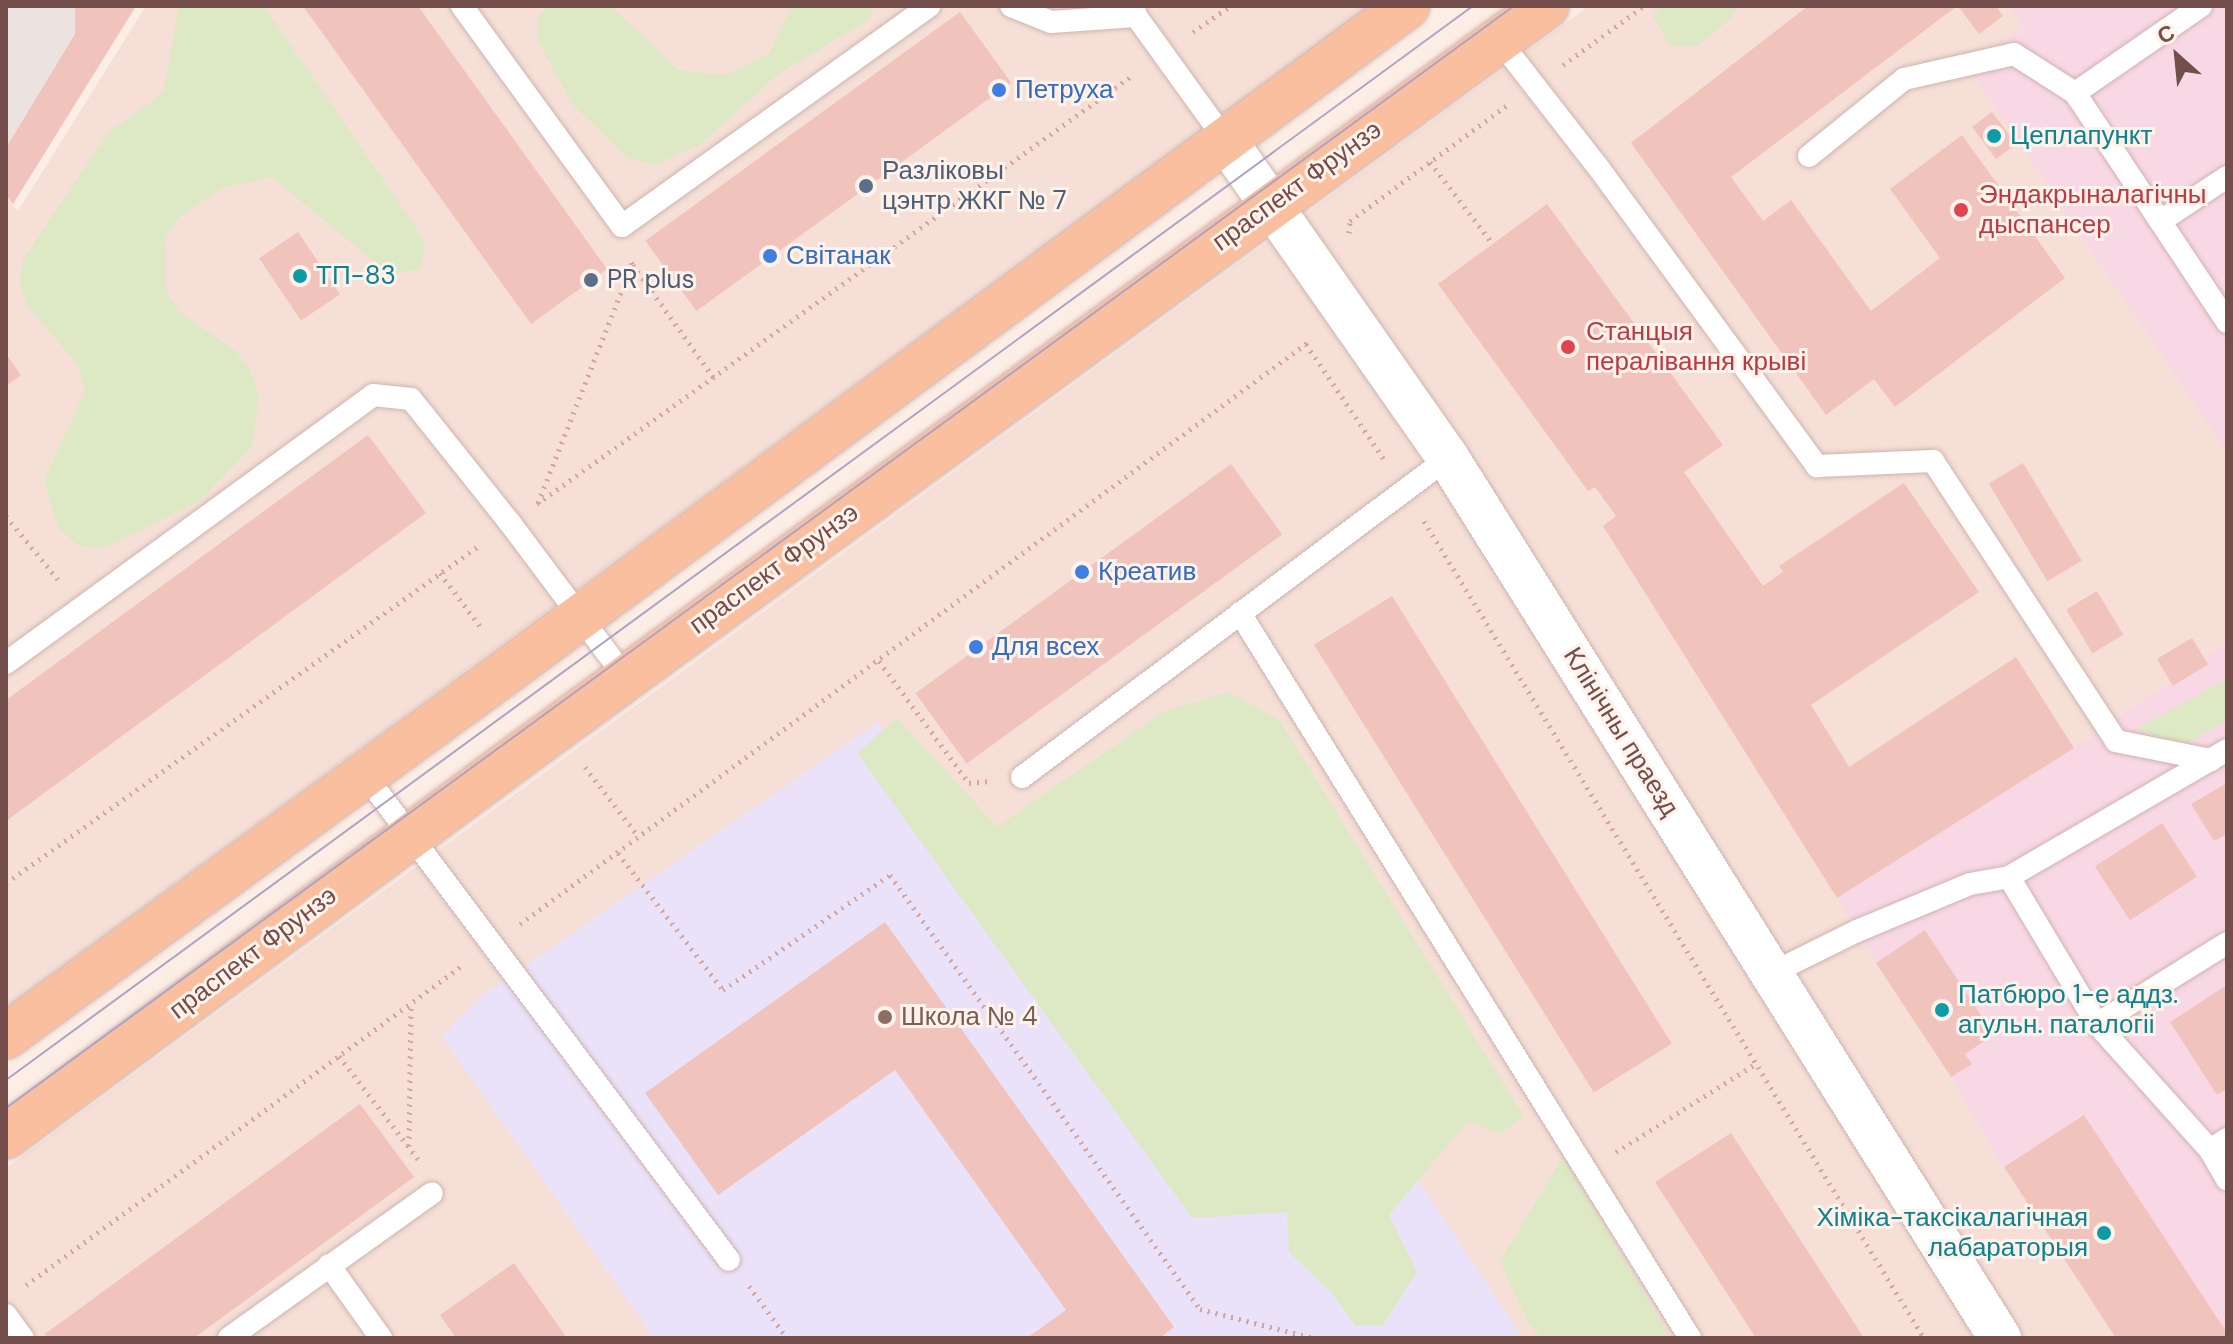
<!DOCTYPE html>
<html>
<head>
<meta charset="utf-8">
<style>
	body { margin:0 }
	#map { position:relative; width:2233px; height:1344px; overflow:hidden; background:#fcede5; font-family:"DM Sans",sans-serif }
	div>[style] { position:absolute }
	.residential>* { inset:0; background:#f5dfd6 }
	.industrial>* { inset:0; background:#ece2df }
	.education>* { inset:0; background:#eae2f8 }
	.medical>* { inset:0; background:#f9d8e5 }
	.green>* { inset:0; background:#dde9c4 }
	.building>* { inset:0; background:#f1c3bd; transform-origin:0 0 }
	.path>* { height:5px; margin-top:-2.5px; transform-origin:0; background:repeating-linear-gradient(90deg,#d5a6a0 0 2px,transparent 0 8px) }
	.roads { filter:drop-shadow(0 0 2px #cfb4af) drop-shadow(0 0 2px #cfb4af) }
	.lane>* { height:22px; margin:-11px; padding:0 11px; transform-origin:11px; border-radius:11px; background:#fff }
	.street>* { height:42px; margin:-21px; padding:0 21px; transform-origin:21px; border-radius:21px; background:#fff }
	.primary>* { height:44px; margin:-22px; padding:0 22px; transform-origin:22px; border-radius:22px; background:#f9bf9f }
	.tram>* { height:2px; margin:-1px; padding:0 1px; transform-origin:1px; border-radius:1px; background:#aca4c5 }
	.dots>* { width:22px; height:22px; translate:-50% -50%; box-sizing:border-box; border:4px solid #fff2eb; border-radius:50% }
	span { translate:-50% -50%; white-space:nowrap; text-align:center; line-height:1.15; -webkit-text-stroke:6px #fff2eb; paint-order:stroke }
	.shop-label { font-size:26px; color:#366cbe }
	.left { translate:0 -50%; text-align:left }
	.culture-label { font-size:26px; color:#0d838f }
	.right { translate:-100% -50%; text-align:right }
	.service-label { font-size:26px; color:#4e5e75 }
	.street-label { font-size:26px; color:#744e4b }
	.health-label { font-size:26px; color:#be3a42 }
	.education-label { font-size:26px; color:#785e54 }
	.frame { position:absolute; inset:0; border:8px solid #744e4b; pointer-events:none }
	.north { position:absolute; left:2137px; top:16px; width:80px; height:80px; -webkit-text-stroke:6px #fff2eb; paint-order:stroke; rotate:333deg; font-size:22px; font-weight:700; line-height:32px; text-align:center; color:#744e4b }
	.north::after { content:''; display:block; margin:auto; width:28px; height:36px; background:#744e4b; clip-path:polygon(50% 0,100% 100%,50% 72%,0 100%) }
</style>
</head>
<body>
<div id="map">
	<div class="residential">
		<i style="clip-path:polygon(146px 6px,1371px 6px,6px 1008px,6px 197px,18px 211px)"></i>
		<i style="clip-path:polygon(1589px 6px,2227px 6px,2227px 1338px,6px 1338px,6px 1168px)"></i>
	</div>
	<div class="industrial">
		<i style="clip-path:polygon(6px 6px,136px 6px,13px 204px,6px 196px)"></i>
	</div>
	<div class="education">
		<i style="clip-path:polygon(878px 722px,985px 860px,1173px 812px,1523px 1338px,654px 1338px,442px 1037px,480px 997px)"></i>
	</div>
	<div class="medical">
		<i style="clip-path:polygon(2010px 6px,2227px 6px,2227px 452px,1968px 67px,2023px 26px)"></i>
		<i style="clip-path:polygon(2227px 643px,2227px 1338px,2116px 1338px,2004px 1167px,1951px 1077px,1837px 898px,2074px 748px)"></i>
	</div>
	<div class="green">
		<i style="clip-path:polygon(179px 6px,264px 6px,413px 223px,425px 243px,421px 269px,395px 274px,372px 260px,272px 177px,222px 188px,180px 216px,165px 239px,166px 289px,178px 311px,237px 352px,251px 372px,259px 396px,252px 447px,197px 503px,103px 548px,78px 546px,58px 527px,44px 480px,85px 391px,78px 365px,28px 307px,19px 285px,23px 260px,108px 133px,163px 93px)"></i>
		<i style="clip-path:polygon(549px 6px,611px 6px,678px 70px,725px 75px,769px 54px,792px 6px,876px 6px,865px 22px,778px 74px,701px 144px,654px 165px,628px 158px,573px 105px,537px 40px,539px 15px)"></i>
		<i style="clip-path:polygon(1661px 6px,1738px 6px,1730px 19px,1699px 45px,1670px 46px,1653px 16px)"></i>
		<i style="clip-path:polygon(2227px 679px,2227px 720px,2181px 747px,2136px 729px)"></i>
		<i style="clip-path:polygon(1228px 692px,1280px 721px,1523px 1116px,1501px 1134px,1468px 1121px,1389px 1215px,1417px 1272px,1383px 1325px,1355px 1326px,1331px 1292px,1289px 1252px,1287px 1212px,1192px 1218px,857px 753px,897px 718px,997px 827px,1163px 712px)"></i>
		<i style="clip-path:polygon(1563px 1157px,1670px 1338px,1541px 1338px,1528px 1322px,1500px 1261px)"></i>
	</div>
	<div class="building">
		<i style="clip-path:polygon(75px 6px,136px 6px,13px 204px,6px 196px,6px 148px,75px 34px)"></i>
		<i style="clip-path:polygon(303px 6px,418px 6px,607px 269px,531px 324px)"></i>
		<i style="clip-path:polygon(1808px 6px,1957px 6px,1731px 177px,1763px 221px,1791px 200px,1871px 311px,1940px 258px,1890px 189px,1962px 135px,2065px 278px,1895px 407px,1874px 379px,1826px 415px,1631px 143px)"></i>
		<i style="clip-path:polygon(1958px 6px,1996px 6px,2003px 16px,1979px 34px)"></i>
		<i style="left:960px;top:12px;width:87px;height:389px;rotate:54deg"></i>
		<i style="left:1992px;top:112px;width:40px;height:25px;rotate:53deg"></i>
		<i style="clip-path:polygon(1547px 204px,1723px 445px,1684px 472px,1763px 586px,1783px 572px,1779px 566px,1904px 483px,1979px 592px,1811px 705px,1849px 767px,2016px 657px,2074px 748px,1837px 898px,1603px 526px,1616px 516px,1595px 487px,1588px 491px,1438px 284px)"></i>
		<i style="left:298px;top:232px;width:75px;height:47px;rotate:56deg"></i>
		<i style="clip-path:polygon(6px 354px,21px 375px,6px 386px)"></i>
		<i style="clip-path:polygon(368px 435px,426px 513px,6px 821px,6px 700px)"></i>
		<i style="left:2023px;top:463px;width:114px;height:40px;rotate:59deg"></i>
		<i style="left:1231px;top:464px;width:87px;height:390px;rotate:54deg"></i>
		<i style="left:2097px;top:591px;width:51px;height:36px;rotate:59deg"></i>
		<i style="left:1392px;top:596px;width:528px;height:92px;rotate:58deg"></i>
		<i style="left:2192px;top:638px;width:31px;height:41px;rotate:59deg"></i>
		<i style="clip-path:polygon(2227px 783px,2227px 834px,2214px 841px,2191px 804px)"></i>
		<i style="left:2162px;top:823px;width:64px;height:80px;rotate:57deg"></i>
		<i style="clip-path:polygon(885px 922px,1174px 1327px,1160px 1338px,1027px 1338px,1066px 1310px,895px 1070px,718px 1195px,645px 1093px)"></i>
		<i style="clip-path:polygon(1925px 930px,1994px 1035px,1965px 1054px,1972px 1064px,1951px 1077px,1876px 963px)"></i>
		<i style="clip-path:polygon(2227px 985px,2227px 1089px,2217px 1095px,2170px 1022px)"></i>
		<i style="clip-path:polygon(360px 1104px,414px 1177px,194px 1338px,48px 1338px,45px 1334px)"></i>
		<i style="clip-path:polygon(2084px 1115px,2227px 1333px,2227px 1338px,2116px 1338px,2004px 1167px)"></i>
		<i style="clip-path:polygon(1731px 1133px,1864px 1338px,1756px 1338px,1655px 1182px)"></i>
		<i style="clip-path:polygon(514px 1263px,567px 1338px,456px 1338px,440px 1315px)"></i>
	</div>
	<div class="path">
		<i style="left:1193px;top:32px;width:45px;rotate:-35.1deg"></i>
		<i style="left:1563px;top:65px;width:100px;rotate:-36.1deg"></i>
		<i style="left:1430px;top:162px;width:103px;rotate:52.5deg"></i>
		<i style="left:1349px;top:233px;width:12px;rotate:-85deg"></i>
		<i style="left:1350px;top:221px;width:194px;rotate:-36.4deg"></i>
		<i style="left:633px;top:265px;width:139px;rotate:54.4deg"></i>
		<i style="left:1306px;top:344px;width:143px;rotate:55.9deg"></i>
		<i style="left:538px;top:503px;width:257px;rotate:-68.5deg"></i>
		<i style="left:632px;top:264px;width:5px;rotate:-101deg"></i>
		<i style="left:537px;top:504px;width:734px;rotate:-35.75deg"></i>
		<i style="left:6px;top:516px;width:85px;rotate:50.7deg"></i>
		<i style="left:1424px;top:521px;width:958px;rotate:58.53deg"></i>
		<i style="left:440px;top:573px;width:71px;rotate:53deg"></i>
		<i style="left:879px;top:661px;width:152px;rotate:53.6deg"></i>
		<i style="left:969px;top:783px;width:20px;rotate:-6deg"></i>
		<i style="left:585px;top:767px;width:88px;rotate:52.4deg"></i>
		<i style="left:618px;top:853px;width:173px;rotate:52.5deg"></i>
		<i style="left:723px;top:990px;width:203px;rotate:-34.6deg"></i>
		<i style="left:890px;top:875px;width:533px;rotate:54.46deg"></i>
		<i style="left:1200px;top:1309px;width:118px;rotate:14.3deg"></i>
		<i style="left:6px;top:883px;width:582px;rotate:-35.49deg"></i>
		<i style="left:520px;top:924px;width:982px;rotate:-36.43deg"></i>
		<i style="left:339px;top:1056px;width:130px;rotate:52.5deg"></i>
		<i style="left:409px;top:1146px;width:142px;rotate:-89.2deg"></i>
		<i style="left:1616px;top:1152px;width:167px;rotate:-32.3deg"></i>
		<i style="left:26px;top:1285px;width:542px;rotate:-36.21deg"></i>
		<i style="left:749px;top:1286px;width:64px;rotate:53.8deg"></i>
	</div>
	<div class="roads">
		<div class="lane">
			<i style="left:462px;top:6px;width:272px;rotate:54deg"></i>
			<i style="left:622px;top:226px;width:378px;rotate:-35.6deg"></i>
			<i style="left:1011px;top:6px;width:43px;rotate:21.8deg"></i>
			<i style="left:1051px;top:22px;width:85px;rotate:-4deg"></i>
			<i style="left:1134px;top:6px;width:10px;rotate:79deg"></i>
			<i style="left:1136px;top:16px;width:150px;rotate:54.2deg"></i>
			<i style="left:1499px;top:40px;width:161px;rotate:52.1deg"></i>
			<i style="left:1598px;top:167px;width:371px;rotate:53.8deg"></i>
			<i style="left:1817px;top:466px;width:116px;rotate:-2.5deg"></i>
			<i style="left:1933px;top:461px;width:334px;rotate:56.8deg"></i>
			<i style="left:2116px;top:741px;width:97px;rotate:11.3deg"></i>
			<i style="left:2075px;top:93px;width:153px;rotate:-34.6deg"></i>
			<i style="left:1809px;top:156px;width:122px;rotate:-39deg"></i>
			<i style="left:1904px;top:79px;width:113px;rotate:-12.8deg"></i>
			<i style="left:2014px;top:54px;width:72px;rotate:32.6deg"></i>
			<i style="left:2075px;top:93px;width:275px;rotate:56.4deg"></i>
			<i style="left:2162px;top:220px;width:78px;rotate:-33.5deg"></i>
			<i style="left:1240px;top:613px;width:853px;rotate:58.17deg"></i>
			<i style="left:6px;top:663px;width:454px;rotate:-36.1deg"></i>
			<i style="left:373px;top:395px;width:38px;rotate:6deg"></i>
			<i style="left:411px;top:399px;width:159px;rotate:51.4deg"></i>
			<i style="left:510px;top:523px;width:194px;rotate:53.2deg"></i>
			<i style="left:365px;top:775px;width:606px;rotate:53.11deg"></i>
			<i style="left:1022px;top:777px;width:532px;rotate:-36.83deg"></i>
			<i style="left:2009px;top:877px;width:171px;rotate:59.1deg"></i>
			<i style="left:2097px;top:1024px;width:169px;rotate:48.1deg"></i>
			<i style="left:1772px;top:973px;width:95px;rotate:-26.3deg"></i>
			<i style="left:1857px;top:931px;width:122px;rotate:-22.6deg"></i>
			<i style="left:1970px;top:884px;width:40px;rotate:-10deg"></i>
			<i style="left:2009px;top:877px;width:252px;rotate:-30.2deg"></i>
			<i style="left:2097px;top:1024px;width:153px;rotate:-31.9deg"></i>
			<i style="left:2227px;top:1139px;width:20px;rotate:147deg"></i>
			<i style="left:2210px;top:1150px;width:34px;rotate:60deg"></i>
			<i style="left:329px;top:1265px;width:90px;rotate:54.5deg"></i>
			<i style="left:6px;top:1315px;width:29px;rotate:54deg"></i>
			<i style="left:229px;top:1338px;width:249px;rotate:-35.5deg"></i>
		</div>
		<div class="street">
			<i style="left:1224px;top:138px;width:391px;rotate:55deg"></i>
			<i style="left:1448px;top:458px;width:1039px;rotate:57.9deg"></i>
		</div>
		<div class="primary">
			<i style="left:6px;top:1036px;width:625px;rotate:-36.08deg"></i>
			<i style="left:511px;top:668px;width:1114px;rotate:-36.46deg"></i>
			<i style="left:6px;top:1136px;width:638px;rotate:-36.53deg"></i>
			<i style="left:519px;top:756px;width:1272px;rotate:-36.14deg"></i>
		</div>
	</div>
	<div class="tram">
		<i style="left:6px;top:1080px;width:1818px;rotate:-36.21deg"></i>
		<i style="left:6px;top:1108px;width:1868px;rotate:-36.16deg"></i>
	</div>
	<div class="dots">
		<i style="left:999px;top:90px;background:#3f7fe0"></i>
		<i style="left:1994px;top:136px;background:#0f9aa8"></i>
		<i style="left:866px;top:186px;background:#5c6f8a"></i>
		<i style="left:1961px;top:210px;background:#e0444e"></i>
		<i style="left:770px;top:256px;background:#3f7fe0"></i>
		<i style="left:300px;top:276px;background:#0f9aa8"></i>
		<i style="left:591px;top:280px;background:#5c6f8a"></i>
		<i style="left:1568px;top:347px;background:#e0444e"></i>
		<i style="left:1082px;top:572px;background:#3f7fe0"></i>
		<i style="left:976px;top:647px;background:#3f7fe0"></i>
		<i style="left:1942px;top:1010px;background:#0f9aa8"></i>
		<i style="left:885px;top:1017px;background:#8d6e63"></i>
		<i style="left:2104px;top:1233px;background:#0f9aa8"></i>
	</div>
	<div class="shop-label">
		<span class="left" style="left:1015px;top:90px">Петруха</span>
		<span class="left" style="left:786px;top:256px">Світанак</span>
		<span class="left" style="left:1098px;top:572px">Креатив</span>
		<span class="left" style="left:992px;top:647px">Для всех</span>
	</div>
	<div class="culture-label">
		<span class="left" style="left:2010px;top:136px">Цеплапункт</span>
		<span class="left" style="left:316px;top:276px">ТП-83</span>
		<span class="left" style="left:1958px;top:1010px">Патбюро 1-е аддз.<br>агульн. паталогіі</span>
		<span class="right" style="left:2088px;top:1233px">Хіміка-таксікалагічная<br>лабараторыя</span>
	</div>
	<div class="service-label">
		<span class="left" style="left:882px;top:186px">Разліковы<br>цэнтр ЖКГ № 7</span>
		<span class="left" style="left:607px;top:280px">PR plus</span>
	</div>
	<div class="street-label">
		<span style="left:1297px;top:186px;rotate:-36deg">праспект Фрунзэ</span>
		<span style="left:774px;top:569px;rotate:-36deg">праспект Фрунзэ</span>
		<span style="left:1621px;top:732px;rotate:58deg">Клінічны праезд</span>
		<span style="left:253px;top:953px;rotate:-37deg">праспект Фрунзэ</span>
	</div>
	<div class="health-label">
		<span class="left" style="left:1979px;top:210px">Эндакрыналагічны<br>дыспансер</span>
		<span class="left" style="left:1586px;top:347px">Станцыя<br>пералівання крыві</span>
	</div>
	<div class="education-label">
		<span class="left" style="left:901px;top:1017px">Школа № 4</span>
	</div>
	<div class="frame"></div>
	<div class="north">С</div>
</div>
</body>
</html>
